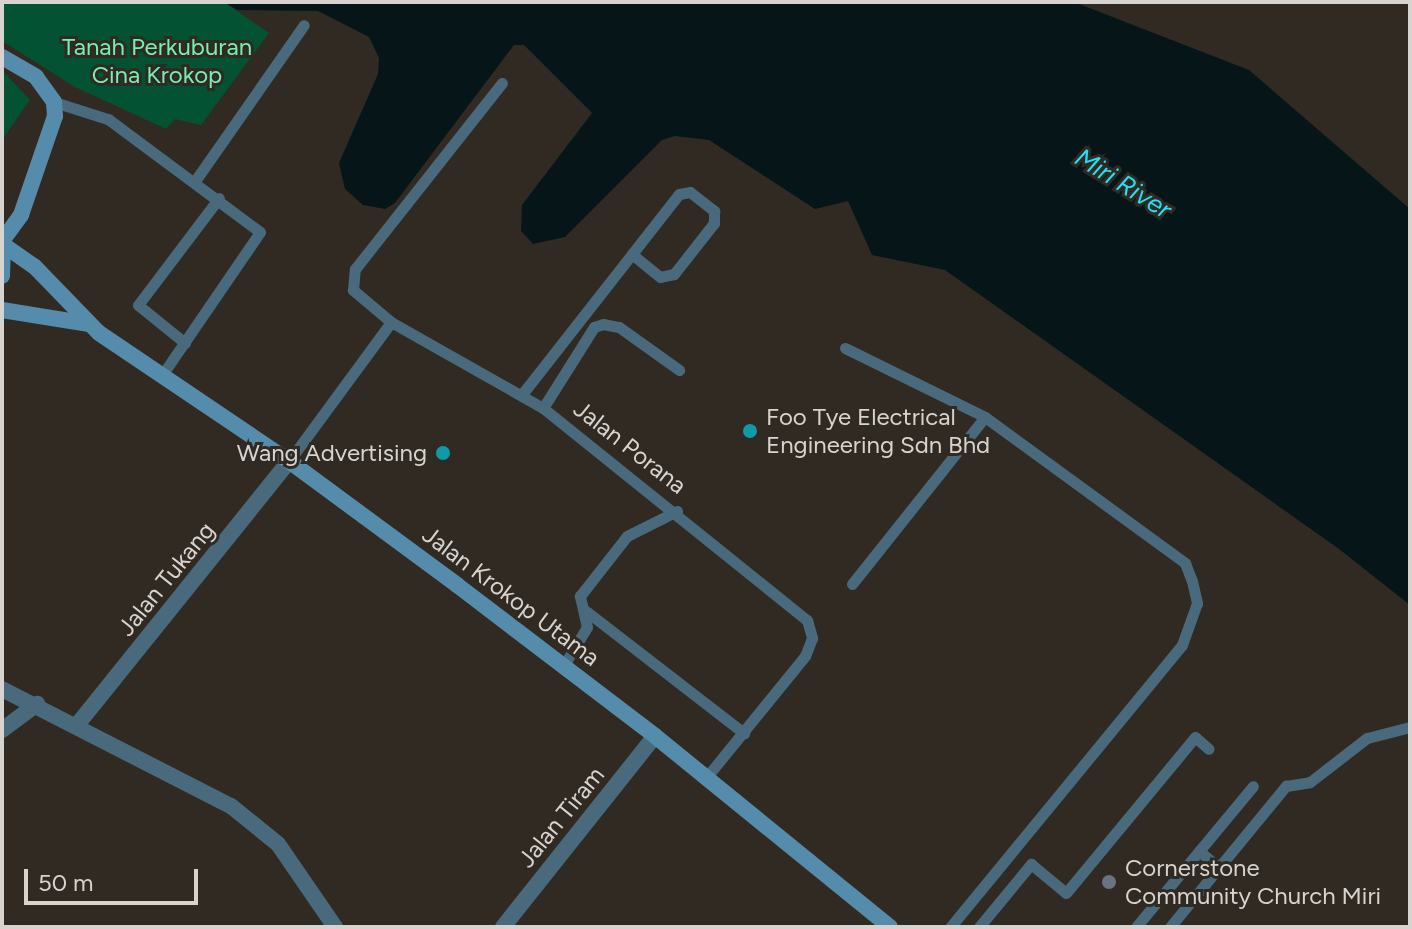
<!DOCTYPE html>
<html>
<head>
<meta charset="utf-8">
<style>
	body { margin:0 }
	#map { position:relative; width:1412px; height:929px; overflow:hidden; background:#302a23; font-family:Figtree,sans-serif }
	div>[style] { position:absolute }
	.green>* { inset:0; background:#025233 }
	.water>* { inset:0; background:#061618 }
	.lane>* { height:11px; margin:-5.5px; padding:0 5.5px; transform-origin:5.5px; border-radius:5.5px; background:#496a7d }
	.street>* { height:16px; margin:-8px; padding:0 8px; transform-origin:8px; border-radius:8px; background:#496a7d }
	.secondary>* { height:16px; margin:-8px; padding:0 8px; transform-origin:8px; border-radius:8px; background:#568cab }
	.dots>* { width:22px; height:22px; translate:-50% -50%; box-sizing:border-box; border:4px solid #302a23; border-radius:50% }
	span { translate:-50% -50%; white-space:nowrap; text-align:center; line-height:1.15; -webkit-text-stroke:6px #302a23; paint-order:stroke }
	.park-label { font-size:24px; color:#77efb3 }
	.poi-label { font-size:24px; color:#d7d3cf }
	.left { translate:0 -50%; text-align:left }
	.right { translate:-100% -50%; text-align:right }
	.street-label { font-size:24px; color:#d7d3cf }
	.water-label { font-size:26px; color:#22e0f7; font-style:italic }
	.frame { position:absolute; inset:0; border:4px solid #d7d3cf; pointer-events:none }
	.scale { position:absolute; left:24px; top:869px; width:174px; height:36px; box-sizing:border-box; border:4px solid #d7d3cf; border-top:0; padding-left:10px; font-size:24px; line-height:28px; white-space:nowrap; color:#d7d3cf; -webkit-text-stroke:6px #302a23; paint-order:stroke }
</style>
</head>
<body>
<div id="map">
	<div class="green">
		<i style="clip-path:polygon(2px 2px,224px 2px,269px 33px,201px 125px,175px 119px,166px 129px,75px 87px,2px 41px)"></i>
		<i style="clip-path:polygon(2px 70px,30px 100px,2px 140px)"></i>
	</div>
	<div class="water">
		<i style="clip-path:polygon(224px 2px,1074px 2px,1249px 70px,1410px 209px,1410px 605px,1339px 549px,945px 270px,872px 255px,848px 201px,815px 209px,709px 140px,675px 136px,662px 140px,565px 237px,533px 244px,521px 231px,522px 205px,592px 113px,524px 45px,514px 45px,395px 203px,385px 209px,363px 205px,345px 189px,339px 163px,378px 74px,379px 58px,369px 37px,318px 11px,237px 10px)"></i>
	</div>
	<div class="lane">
		<i style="left:54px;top:102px;width:57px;rotate:17.5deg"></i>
		<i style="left:108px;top:119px;width:189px;rotate:36.6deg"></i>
		<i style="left:260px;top:232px;width:173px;rotate:124.4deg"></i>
		<i style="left:195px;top:181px;width:190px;rotate:-55.1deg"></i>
		<i style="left:391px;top:322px;width:50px;rotate:-139.9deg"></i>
		<i style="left:353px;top:290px;width:21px;rotate:-85deg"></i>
		<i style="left:355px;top:269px;width:237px;rotate:-51.7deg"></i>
		<i style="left:185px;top:343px;width:60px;rotate:-141deg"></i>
		<i style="left:138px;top:305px;width:134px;rotate:-52.9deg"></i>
		<i style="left:845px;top:348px;width:156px;rotate:26.2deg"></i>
		<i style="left:523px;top:393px;width:177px;rotate:-51.9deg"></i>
		<i style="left:632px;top:254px;width:76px;rotate:-51.9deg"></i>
		<i style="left:679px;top:194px;width:11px;rotate:-10deg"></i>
		<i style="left:690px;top:192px;width:31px;rotate:38deg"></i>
		<i style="left:714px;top:211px;width:12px;rotate:90deg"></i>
		<i style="left:714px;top:223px;width:65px;rotate:128.1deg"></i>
		<i style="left:674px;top:274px;width:14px;rotate:168deg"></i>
		<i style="left:660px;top:277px;width:36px;rotate:-141deg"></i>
		<i style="left:543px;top:408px;width:96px;rotate:-57.8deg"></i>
		<i style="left:594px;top:327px;width:9px;rotate:-18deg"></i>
		<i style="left:603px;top:324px;width:16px;rotate:11deg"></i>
		<i style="left:619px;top:327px;width:74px;rotate:35.6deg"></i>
		<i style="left:289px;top:461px;width:172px;rotate:-53.7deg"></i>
		<i style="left:391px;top:322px;width:175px;rotate:29.5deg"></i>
		<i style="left:543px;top:408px;width:339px;rotate:38.8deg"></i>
		<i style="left:807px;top:620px;width:19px;rotate:74deg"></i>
		<i style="left:812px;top:638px;width:19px;rotate:111deg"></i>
		<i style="left:805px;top:656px;width:157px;rotate:129.1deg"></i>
		<i style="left:852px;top:584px;width:213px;rotate:-51.5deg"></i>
		<i style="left:985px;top:417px;width:248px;rotate:36.1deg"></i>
		<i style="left:1185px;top:563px;width:19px;rotate:69deg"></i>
		<i style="left:1192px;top:581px;width:23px;rotate:77deg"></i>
		<i style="left:1197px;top:603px;width:45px;rotate:109.7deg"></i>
		<i style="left:1182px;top:645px;width:365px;rotate:129.4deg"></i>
		<i style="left:586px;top:611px;width:200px;rotate:37.7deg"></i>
		<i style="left:564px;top:665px;width:44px;rotate:-58.8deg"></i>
		<i style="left:587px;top:627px;width:32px;rotate:-103deg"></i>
		<i style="left:580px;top:596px;width:76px;rotate:-51.9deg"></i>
		<i style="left:627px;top:536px;width:56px;rotate:-26.6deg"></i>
		<i style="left:1199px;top:851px;width:25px;rotate:40deg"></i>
		<i style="left:979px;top:927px;width:82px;rotate:-50.5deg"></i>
		<i style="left:1031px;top:864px;width:45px;rotate:39.6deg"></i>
		<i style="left:1066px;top:893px;width:202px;rotate:-50.4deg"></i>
		<i style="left:1195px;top:737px;width:18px;rotate:41deg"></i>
		<i style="left:1136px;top:927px;width:183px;rotate:-50.3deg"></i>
		<i style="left:1170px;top:927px;width:183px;rotate:-50.6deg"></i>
		<i style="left:1286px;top:786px;width:24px;rotate:-9deg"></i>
		<i style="left:1310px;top:782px;width:72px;rotate:-37.7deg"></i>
		<i style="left:1367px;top:738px;width:44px;rotate:-14.3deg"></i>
	</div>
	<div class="street">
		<i style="left:2px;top:689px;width:257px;rotate:27.1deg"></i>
		<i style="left:231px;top:806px;width:60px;rotate:39deg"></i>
		<i style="left:278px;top:844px;width:101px;rotate:55.5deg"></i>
		<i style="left:77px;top:725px;width:339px;rotate:-51.2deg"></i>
		<i style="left:2px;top:730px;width:44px;rotate:-36.6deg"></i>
		<i style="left:503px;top:927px;width:244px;rotate:-51.5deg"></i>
	</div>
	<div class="secondary">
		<i style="left:2px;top:57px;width:39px;rotate:30deg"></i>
		<i style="left:36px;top:77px;width:31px;rotate:54deg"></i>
		<i style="left:54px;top:102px;width:14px;rotate:86deg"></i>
		<i style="left:55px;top:116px;width:105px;rotate:109deg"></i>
		<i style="left:21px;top:215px;width:31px;rotate:126deg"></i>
		<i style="left:5px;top:246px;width:35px;rotate:35deg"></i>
		<i style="left:34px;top:266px;width:93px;rotate:45.9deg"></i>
		<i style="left:99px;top:333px;width:229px;rotate:34deg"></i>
		<i style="left:289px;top:461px;width:209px;rotate:36.4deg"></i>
		<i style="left:457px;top:585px;width:249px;rotate:37.3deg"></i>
		<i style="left:655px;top:736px;width:303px;rotate:39.1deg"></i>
		<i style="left:2px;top:276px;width:38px;rotate:-88deg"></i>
		<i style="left:2px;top:310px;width:87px;rotate:9.2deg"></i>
	</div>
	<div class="dots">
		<i style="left:750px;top:431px;background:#0f9aa8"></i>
		<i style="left:443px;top:453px;background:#0f9aa8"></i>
		<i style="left:1109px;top:882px;background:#6b7280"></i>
	</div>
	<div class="park-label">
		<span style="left:157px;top:61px">Tanah Perkuburan<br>Cina Krokop</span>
	</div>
	<div class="poi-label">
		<span class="left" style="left:766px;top:431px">Foo Tye Electrical<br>Engineering Sdn Bhd</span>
		<span class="right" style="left:427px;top:453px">Wang Advertising</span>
		<span class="left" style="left:1125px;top:882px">Cornerstone<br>Community Church Miri</span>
	</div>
	<div class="street-label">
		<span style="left:630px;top:447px;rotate:38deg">Jalan Porana</span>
		<span style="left:166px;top:579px;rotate:-51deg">Jalan Tukang</span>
		<span style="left:511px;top:596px;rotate:37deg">Jalan Krokop Utama</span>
		<span style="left:561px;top:817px;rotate:-51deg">Jalan Tiram</span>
	</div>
	<div class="water-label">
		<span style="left:1123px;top:184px;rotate:32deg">Miri River</span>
	</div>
	<div class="frame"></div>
	<div class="scale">50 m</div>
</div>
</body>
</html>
